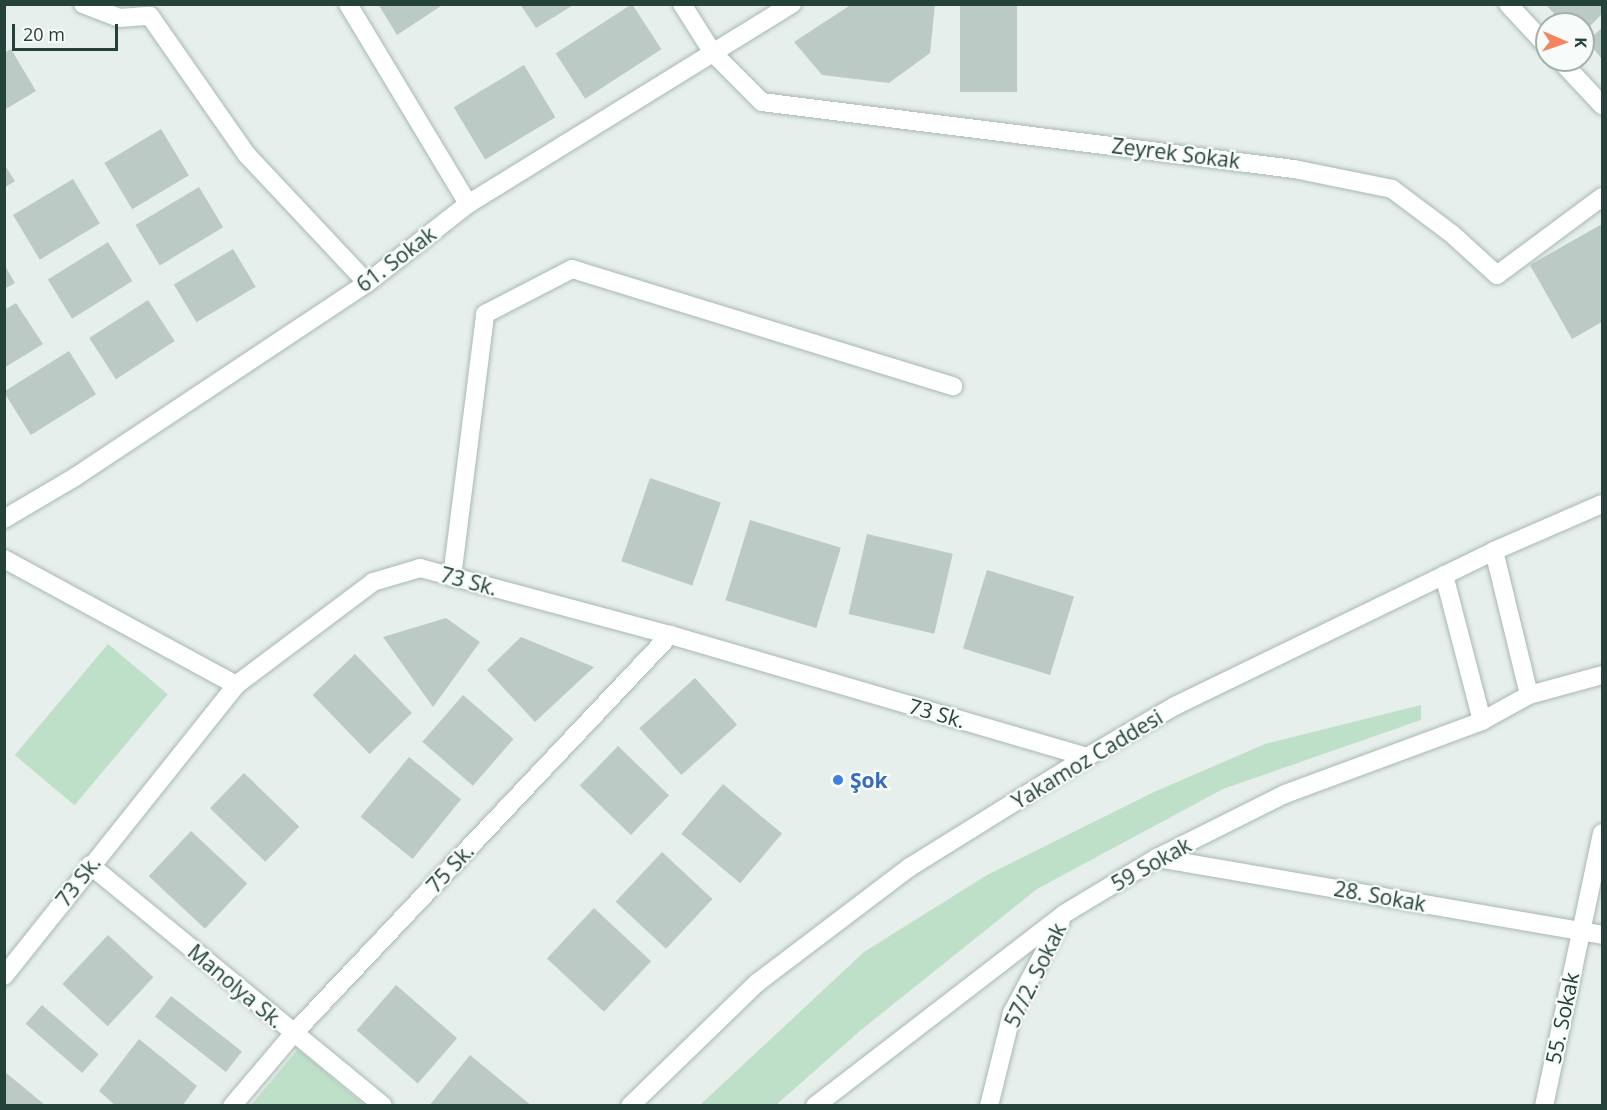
<!DOCTYPE html>
<html>
<head>
<meta charset="utf-8">
<style>
	body { margin:0 }
	#map { position:relative; width:1607px; height:1110px; overflow:hidden; background:#e6efeb; font-family:"Open Sans",sans-serif }
	div>[style] { position:absolute }
	.green>* { inset:0; background:#bfe0c8; transform-origin:0 0 }
	.building>* { inset:0; background:#bbcac4; transform-origin:0 0 }
	.roads { filter:drop-shadow(0 0 2px #a8b8b2) drop-shadow(0 0 2px #a8b8b2) }
	.street>* { height:18px; margin:-9px; padding:0 9px; transform-origin:9px; border-radius:9px; background:#fff }
	.secondary>* { height:18px; margin:-9px; padding:0 9px; transform-origin:9px; border-radius:9px; background:#fff }
	.dots>* { width:16px; height:16px; translate:-50% -50%; box-sizing:border-box; border:3px solid #f7fbf9; border-radius:50% }
	span { translate:-50% -50%; white-space:nowrap; text-align:center; line-height:1.15; -webkit-text-stroke:4.5px #f7fbf9; paint-order:stroke }
	.street-label { font-size:21px; color:#24423a }
	.shop-label { font-size:21px; color:#366cbe; font-weight:700 }
	.left { translate:0 -50%; text-align:left }
	.frame { position:absolute; inset:0; border:6px solid #24423a; pointer-events:none }
	.north { position:absolute; left:1535px; top:12px; width:60px; height:60px; box-sizing:border-box; background:#f7fbf9; border:2px solid #a3b1ad; border-radius:50%; rotate:92deg; font-size:16px; font-weight:700; line-height:24px; text-align:center; color:#24423a }
	.north::after { content:''; display:block; margin:auto; width:21px; height:27px; background:#f4845f; clip-path:polygon(50% 0,100% 100%,50% 72%,0 100%) }
	.scale { position:absolute; left:12px; top:24px; width:106px; height:27px; box-sizing:border-box; border:3px solid #24423a; border-top:0; padding-left:8px; font-size:18px; line-height:21px; white-space:nowrap; color:#24423a; -webkit-text-stroke:4px #f7fbf9; paint-order:stroke }
</style>
</head>
<body>
<div id="map">
	<div class="green">
		<i style="left:108px;top:644px;width:78px;height:145px;rotate:40deg"></i>
		<i style="clip-path:polygon(1421px 705px,1421px 720px,1223px 789px,1037px 889px,861px 1030px,776px 1105px,700px 1105px,864px 952px,987px 875px,1154px 792px,1265px 744px)"></i>
		<i style="clip-path:polygon(298px 1049px,364px 1105px,251px 1105px)"></i>
	</div>
	<div class="building">
		<i style="clip-path:polygon(378px 4px,444px 4px,397px 35px)"></i>
		<i style="clip-path:polygon(520px 4px,575px 4px,536px 28px)"></i>
		<i style="left:632px;top:4px;width:54px;height:91px;rotate:57deg"></i>
		<i style="clip-path:polygon(852px 4px,935px 4px,930px 53px,889px 83px,822px 75px,794px 42px)"></i>
		<i style="left:960px;top:4px;width:57px;height:88px"></i>
		<i style="clip-path:polygon(1545px 4px,1602px 4px,1602px 14px,1583px 33px,1583px 24px,1564px 24px)"></i>
		<i style="clip-path:polygon(1602px 28px,1602px 59px,1587px 41px)"></i>
		<i style="clip-path:polygon(11px 49px,36px 91px,4px 110px,4px 53px)"></i>
		<i style="left:524px;top:65px;width:61px;height:82px;rotate:59deg"></i>
		<i style="left:161px;top:129px;width:54px;height:66px;rotate:59deg"></i>
		<i style="clip-path:polygon(4px 164px,15px 181px,4px 188px)"></i>
		<i style="left:73px;top:179px;width:52px;height:70px;rotate:59deg"></i>
		<i style="left:199px;top:187px;width:47px;height:74px;rotate:59deg"></i>
		<i style="clip-path:polygon(1602px 224px,1602px 322px,1572px 339px,1530px 265px)"></i>
		<i style="left:108px;top:242px;width:46px;height:71px;rotate:58deg"></i>
		<i style="left:233px;top:249px;width:44px;height:69px;rotate:59deg"></i>
		<i style="clip-path:polygon(4px 264px,15px 283px,4px 289px)"></i>
		<i style="left:148px;top:300px;width:49px;height:70px;rotate:57deg"></i>
		<i style="clip-path:polygon(16px 303px,43px 344px,4px 368px,4px 310px)"></i>
		<i style="left:69px;top:351px;width:51px;height:77px;rotate:58deg"></i>
		<i style="left:650px;top:478px;width:75px;height:88px;rotate:19deg"></i>
		<i style="left:750px;top:520px;width:95px;height:84px;rotate:17deg"></i>
		<i style="left:867px;top:534px;width:88px;height:82px;rotate:13deg"></i>
		<i style="left:987px;top:570px;width:91px;height:82px;rotate:17deg"></i>
		<i style="clip-path:polygon(446px 618px,480px 642px,433px 707px,383px 637px)"></i>
		<i style="clip-path:polygon(521px 637px,594px 667px,535px 722px,487px 670px)"></i>
		<i style="left:355px;top:654px;width:82px;height:59px;rotate:46deg"></i>
		<i style="left:695px;top:678px;width:63px;height:75px;rotate:48deg"></i>
		<i style="left:463px;top:695px;width:67px;height:62px;rotate:41deg"></i>
		<i style="left:618px;top:746px;width:71px;height:55px;rotate:44deg"></i>
		<i style="left:409px;top:757px;width:67px;height:77px;rotate:39deg"></i>
		<i style="left:244px;top:773px;width:77px;height:49px;rotate:44deg"></i>
		<i style="left:723px;top:784px;width:77px;height:65px;rotate:40deg"></i>
		<i style="left:191px;top:831px;width:77px;height:62px;rotate:43deg"></i>
		<i style="left:662px;top:852px;width:69px;height:68px;rotate:43deg"></i>
		<i style="left:594px;top:908px;width:78px;height:69px;rotate:43deg"></i>
		<i style="left:108px;top:935px;width:62px;height:67px;rotate:43deg"></i>
		<i style="left:396px;top:985px;width:81px;height:60px;rotate:41deg"></i>
		<i style="left:171px;top:996px;width:90px;height:26px;rotate:38deg"></i>
		<i style="left:42px;top:1005px;width:75px;height:25px;rotate:41deg"></i>
		<i style="clip-path:polygon(139px 1039px,197px 1086px,182px 1106px,116px 1106px,99px 1091px)"></i>
		<i style="clip-path:polygon(470px 1055px,532px 1106px,429px 1106px)"></i>
		<i style="clip-path:polygon(4px 1071px,46px 1106px,4px 1106px)"></i>
	</div>
	<div class="roads">
		<div class="street">
			<i style="left:83px;top:4px;width:39px;rotate:21deg"></i>
			<i style="left:119px;top:18px;width:31px;rotate:-4deg"></i>
			<i style="left:150px;top:16px;width:169px;rotate:55.1deg"></i>
			<i style="left:247px;top:155px;width:175px;rotate:46.8deg"></i>
			<i style="left:348px;top:4px;width:233px;rotate:59deg"></i>
			<i style="left:682px;top:4px;width:58px;rotate:57.7deg"></i>
			<i style="left:713px;top:53px;width:69px;rotate:45deg"></i>
			<i style="left:762px;top:102px;width:536px;rotate:7.18deg"></i>
			<i style="left:1294px;top:169px;width:100px;rotate:11.5deg"></i>
			<i style="left:1392px;top:189px;width:75px;rotate:36.9deg"></i>
			<i style="left:1452px;top:234px;width:61px;rotate:42.3deg"></i>
			<i style="left:1497px;top:275px;width:131px;rotate:-36.6deg"></i>
			<i style="left:1508px;top:4px;width:57px;rotate:47.1deg"></i>
			<i style="left:1560px;top:60px;width:62px;rotate:47deg"></i>
			<i style="left:4px;top:519px;width:82px;rotate:-30.6deg"></i>
			<i style="left:75px;top:477px;width:351px;rotate:-33.6deg"></i>
			<i style="left:367px;top:283px;width:128px;rotate:-38deg"></i>
			<i style="left:468px;top:204px;width:381px;rotate:-31.7deg"></i>
			<i style="left:1494px;top:551px;width:148px;rotate:76.3deg"></i>
			<i style="left:4px;top:559px;width:264px;rotate:28.5deg"></i>
			<i style="left:1444px;top:575px;width:151px;rotate:75.4deg"></i>
			<i style="left:452px;top:577px;width:265px;rotate:-82.8deg"></i>
			<i style="left:485px;top:314px;width:98px;rotate:-27.3deg"></i>
			<i style="left:572px;top:269px;width:399px;rotate:17.1deg"></i>
			<i style="left:1157px;top:858px;width:452px;rotate:9.8deg"></i>
			<i style="left:90px;top:865px;width:379px;rotate:39.4deg"></i>
			<i style="left:4px;top:976px;width:372px;rotate:-51.4deg"></i>
			<i style="left:236px;top:685px;width:171px;rotate:-36.9deg"></i>
			<i style="left:373px;top:582px;width:49px;rotate:-16.6deg"></i>
			<i style="left:420px;top:568px;width:259px;rotate:15deg"></i>
			<i style="left:670px;top:635px;width:434px;rotate:16.3deg"></i>
			<i style="left:232px;top:1106px;width:96px;rotate:-49.7deg"></i>
			<i style="left:294px;top:1033px;width:548px;rotate:-46.63deg"></i>
			<i style="left:815px;top:1106px;width:314px;rotate:-37.6deg"></i>
			<i style="left:1064px;top:914px;width:109px;rotate:-31.1deg"></i>
			<i style="left:1157px;top:858px;width:143px;rotate:-26.6deg"></i>
			<i style="left:1285px;top:794px;width:210px;rotate:-20.3deg"></i>
			<i style="left:1482px;top:721px;width:54px;rotate:-29deg"></i>
			<i style="left:1529px;top:695px;width:76px;rotate:-15.3deg"></i>
			<i style="left:989px;top:1106px;width:96px;rotate:-76.1deg"></i>
			<i style="left:1012px;top:1013px;width:104px;rotate:-62deg"></i>
			<i style="left:1544px;top:1106px;width:279px;rotate:-78deg"></i>
		</div>
		<div class="secondary">
			<i style="left:630px;top:1106px;width:177px;rotate:-44.1deg"></i>
			<i style="left:757px;top:983px;width:192px;rotate:-37.2deg"></i>
			<i style="left:910px;top:867px;width:208px;rotate:-31.9deg"></i>
			<i style="left:1087px;top:757px;width:102px;rotate:-30.1deg"></i>
			<i style="left:1175px;top:706px;width:355px;rotate:-25.9deg"></i>
			<i style="left:1494px;top:551px;width:118px;rotate:-23.5deg"></i>
		</div>
	</div>
	<div class="dots">
		<i style="left:838px;top:780px;background:#3f7fe0"></i>
	</div>
	<div class="street-label">
		<span style="left:1176px;top:153px;rotate:7deg">Zeyrek Sokak</span>
		<span style="left:396px;top:259px;rotate:-37deg">61. Sokak</span>
		<span style="left:469px;top:581px;rotate:15deg">73 Sk.</span>
		<span style="left:937px;top:713px;rotate:16deg">73 Sk.</span>
		<span style="left:1087px;top:759px;rotate:-31deg">Yakamoz Caddesi</span>
		<span style="left:1151px;top:864px;rotate:-29deg">59 Sokak</span>
		<span style="left:450px;top:868px;rotate:-47deg">75 Sk.</span>
		<span style="left:78px;top:881px;rotate:-52deg">73 Sk.</span>
		<span style="left:1380px;top:896px;rotate:10deg">28. Sokak</span>
		<span style="left:1035px;top:975px;rotate:-64deg">57/2. Sokak</span>
		<span style="left:236px;top:986px;rotate:40deg">Manolya Sk.</span>
		<span style="left:1562px;top:1018px;rotate:-78deg">55. Sokak</span>
	</div>
	<div class="shop-label">
		<span class="left" style="left:850px;top:780px">Şok</span>
	</div>
	<div class="frame"></div>
	<div class="north">K</div>
	<div class="scale">20 m</div>
</div>
</body>
</html>
